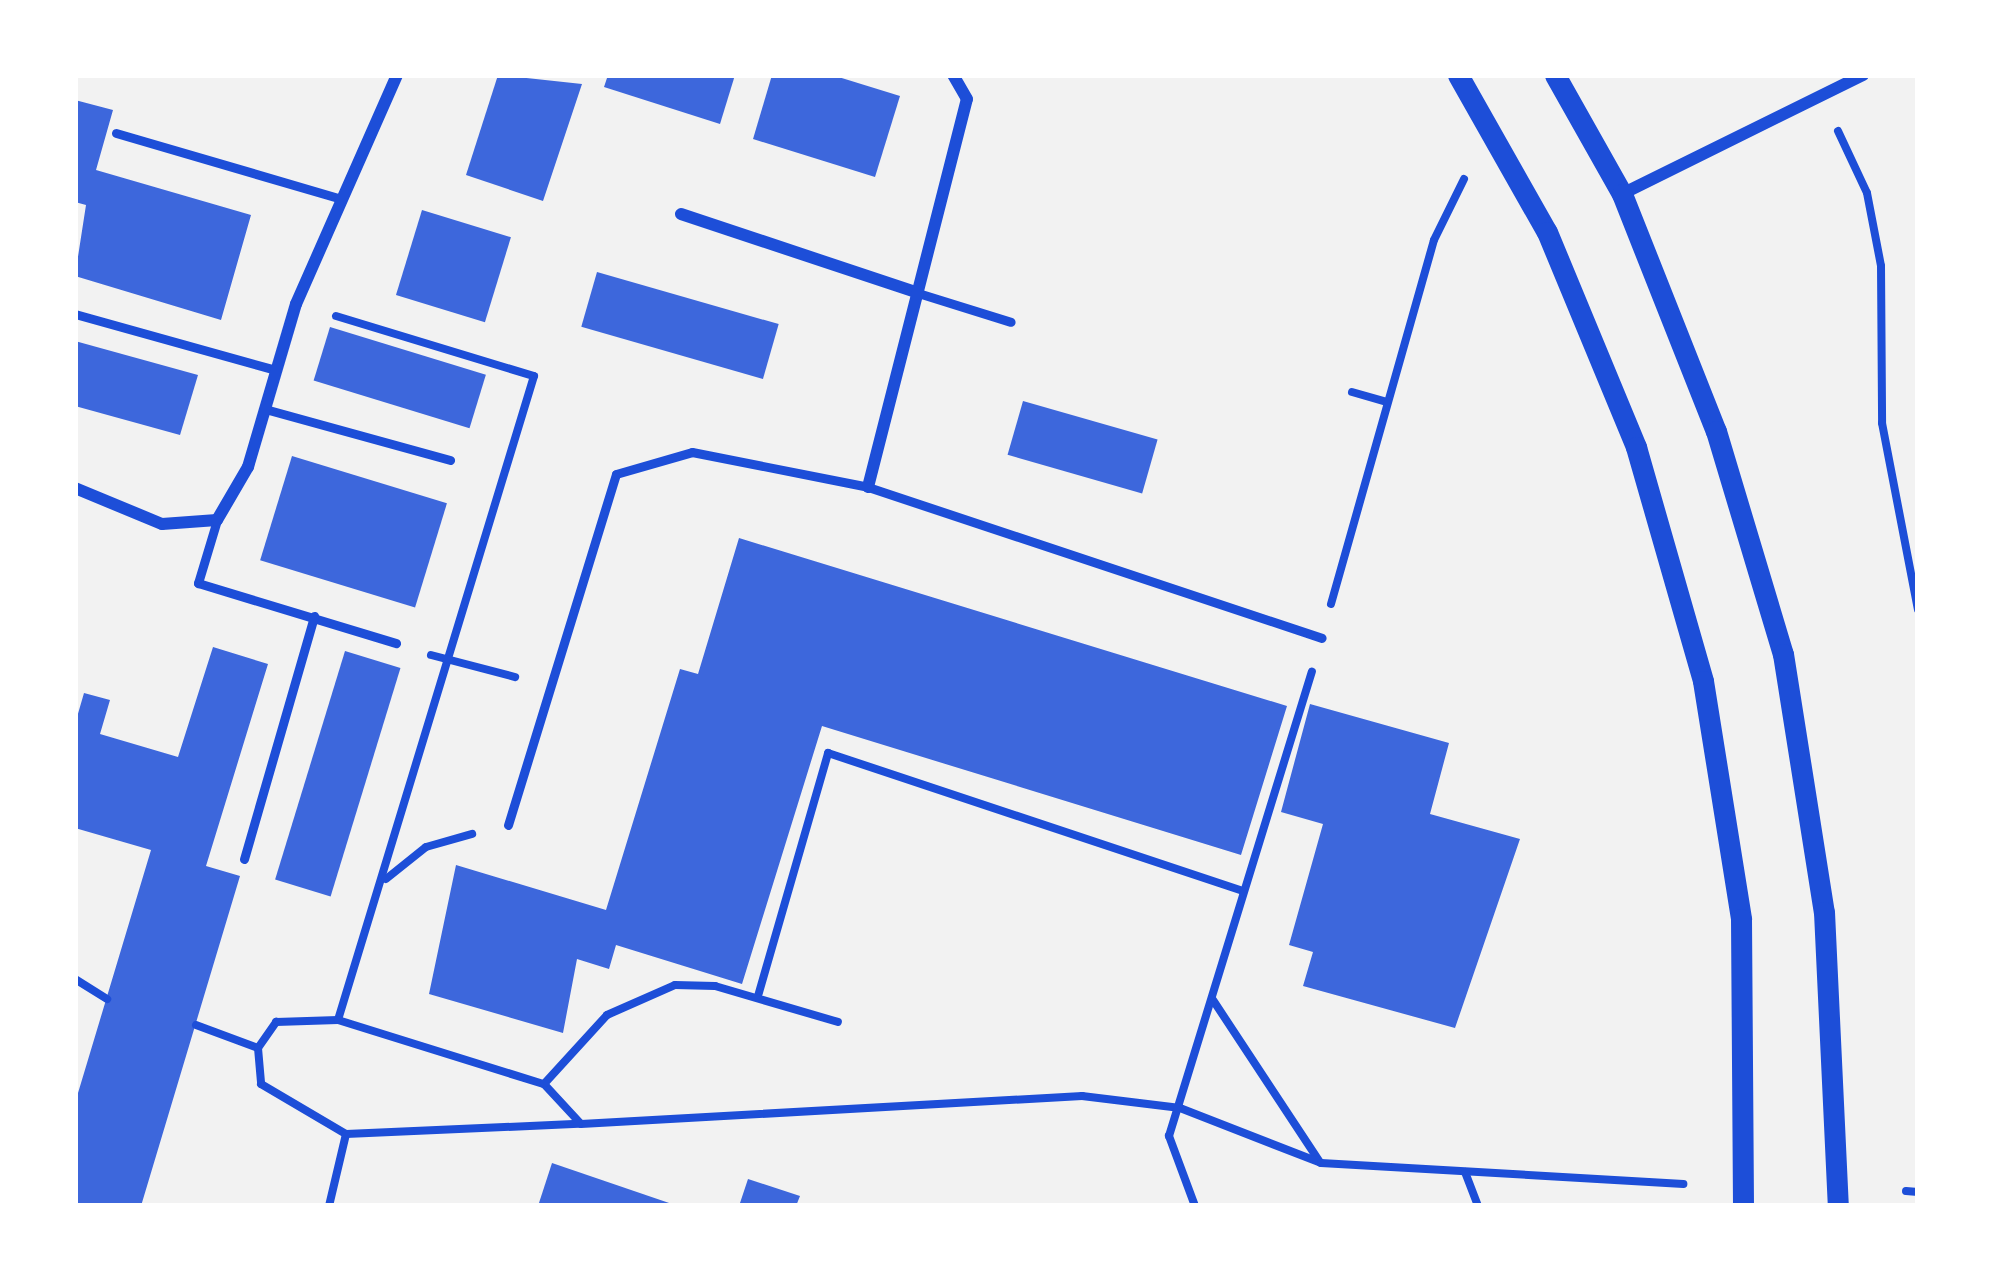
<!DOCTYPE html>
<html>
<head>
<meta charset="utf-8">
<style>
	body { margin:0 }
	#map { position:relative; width:1993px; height:1281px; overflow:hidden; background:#f2f2f2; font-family:Jost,sans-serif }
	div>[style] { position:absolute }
	.building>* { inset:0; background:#3d67dc; transform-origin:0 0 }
	.path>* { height:8px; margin:-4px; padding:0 4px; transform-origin:4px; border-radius:4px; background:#1d4ed8 }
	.service>* { height:9px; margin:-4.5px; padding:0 4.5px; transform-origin:4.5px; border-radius:4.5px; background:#1d4ed8 }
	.minor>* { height:12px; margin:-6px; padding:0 6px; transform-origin:6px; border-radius:6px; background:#1d4ed8 }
	.tertiary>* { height:21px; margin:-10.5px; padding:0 10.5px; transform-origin:10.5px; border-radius:10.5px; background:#1d4ed8 }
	span { translate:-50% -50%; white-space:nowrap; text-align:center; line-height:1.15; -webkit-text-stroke:12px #fff; paint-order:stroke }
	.frame { position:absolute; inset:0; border:78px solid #fff; pointer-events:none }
</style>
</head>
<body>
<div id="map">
	<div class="building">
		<i style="clip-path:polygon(498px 75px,582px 84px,543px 201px,466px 175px)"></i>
		<i style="clip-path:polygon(608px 75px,735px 75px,720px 124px,604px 87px)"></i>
		<i style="clip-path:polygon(772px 75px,832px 75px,900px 96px,875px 177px,753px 139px)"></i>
		<i style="clip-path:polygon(75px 100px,113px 110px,96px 170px,251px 215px,221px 320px,75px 276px,86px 205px,75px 202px)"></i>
		<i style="left:422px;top:210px;width:93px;height:89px;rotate:17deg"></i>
		<i style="left:597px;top:272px;width:189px;height:57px;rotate:16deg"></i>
		<i style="left:330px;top:327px;width:163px;height:56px;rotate:17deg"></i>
		<i style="clip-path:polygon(75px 341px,198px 375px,180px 435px,75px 406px)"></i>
		<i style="left:1023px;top:401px;width:140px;height:56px;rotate:16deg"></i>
		<i style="left:292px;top:456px;width:162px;height:109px;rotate:17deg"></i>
		<i style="clip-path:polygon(739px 538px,1287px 706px,1241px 855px,822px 726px,742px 984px,616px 945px,609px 969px,577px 959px,563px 1033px,429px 994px,456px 865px,606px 910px,680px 669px,698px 674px)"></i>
		<i style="clip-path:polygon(213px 647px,268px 664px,206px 866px,240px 876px,141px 1206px,75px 1206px,75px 1103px,151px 850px,75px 828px,75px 724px,84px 693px,110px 700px,100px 734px,178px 757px)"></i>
		<i style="left:345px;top:651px;width:58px;height:239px;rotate:17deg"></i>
		<i style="clip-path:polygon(1310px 704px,1449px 743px,1430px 814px,1520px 839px,1455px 1028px,1303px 986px,1313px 952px,1289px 945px,1323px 824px,1281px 812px)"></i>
		<i style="clip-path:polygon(552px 1163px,675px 1205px,675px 1206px,538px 1206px)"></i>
		<i style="clip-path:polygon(748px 1179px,800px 1196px,796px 1206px,739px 1206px)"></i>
	</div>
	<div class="path">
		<i style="left:1838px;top:131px;width:68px;rotate:64.9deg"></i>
		<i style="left:1867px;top:193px;width:74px;rotate:79.1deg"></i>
		<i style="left:1881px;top:266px;width:157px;rotate:89.6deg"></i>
		<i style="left:1882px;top:423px;width:190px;rotate:79.1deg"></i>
		<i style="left:336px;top:316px;width:207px;rotate:16.9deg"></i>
		<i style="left:534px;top:376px;width:673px;rotate:106.93deg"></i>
		<i style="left:1352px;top:392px;width:35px;rotate:16deg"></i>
		<i style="left:1331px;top:604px;width:378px;rotate:-74.2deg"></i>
		<i style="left:1434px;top:240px;width:68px;rotate:-63.8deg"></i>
		<i style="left:431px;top:655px;width:87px;rotate:14.7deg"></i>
		<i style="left:386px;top:879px;width:51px;rotate:-38.7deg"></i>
		<i style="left:426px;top:847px;width:48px;rotate:-15.8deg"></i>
		<i style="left:75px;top:979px;width:38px;rotate:32deg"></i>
		<i style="left:758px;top:996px;width:253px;rotate:-73.9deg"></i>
		<i style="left:828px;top:753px;width:435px;rotate:18.4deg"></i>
		<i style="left:1213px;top:1000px;width:194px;rotate:56.6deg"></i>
		<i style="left:196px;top:1025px;width:66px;rotate:20.4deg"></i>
		<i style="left:258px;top:1048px;width:32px;rotate:-55deg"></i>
		<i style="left:276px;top:1022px;width:62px;rotate:-1.8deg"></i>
		<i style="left:338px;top:1020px;width:216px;rotate:17.3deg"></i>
		<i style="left:544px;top:1084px;width:54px;rotate:47.2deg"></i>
		<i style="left:581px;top:1124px;width:502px;rotate:-3.2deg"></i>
		<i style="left:1082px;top:1096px;width:99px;rotate:7deg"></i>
		<i style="left:1180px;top:1108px;width:151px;rotate:21.3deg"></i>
		<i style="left:1321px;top:1163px;width:363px;rotate:3.3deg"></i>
		<i style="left:258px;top:1048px;width:36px;rotate:85deg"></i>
		<i style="left:261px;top:1084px;width:99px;rotate:30.5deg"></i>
		<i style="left:346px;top:1134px;width:233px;rotate:-2.5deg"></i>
		<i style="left:544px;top:1084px;width:93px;rotate:-47.6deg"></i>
		<i style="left:607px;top:1015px;width:74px;rotate:-23.8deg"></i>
		<i style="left:675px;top:985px;width:40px;rotate:1.4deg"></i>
		<i style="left:715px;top:986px;width:128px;rotate:16.3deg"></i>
		<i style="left:1465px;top:1172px;width:36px;rotate:69deg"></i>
		<i style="left:1906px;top:1191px;width:12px;rotate:5deg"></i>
		<i style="left:329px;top:1206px;width:74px;rotate:-76.7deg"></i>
		<i style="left:1195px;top:1206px;width:75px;rotate:-110.4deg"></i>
		<i style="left:1169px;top:1136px;width:486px;rotate:-72.9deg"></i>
	</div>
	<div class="service">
		<i style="left:116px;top:133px;width:235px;rotate:16.3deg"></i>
		<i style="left:918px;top:293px;width:97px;rotate:17.3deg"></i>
		<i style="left:75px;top:314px;width:209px;rotate:15.6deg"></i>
		<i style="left:265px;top:409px;width:192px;rotate:15.4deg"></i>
		<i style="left:217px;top:520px;width:66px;rotate:106.8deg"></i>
		<i style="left:198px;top:583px;width:207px;rotate:16.9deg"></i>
		<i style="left:508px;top:825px;width:367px;rotate:-72.9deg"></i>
		<i style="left:616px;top:474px;width:79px;rotate:-16.1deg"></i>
		<i style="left:692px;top:452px;width:179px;rotate:11.2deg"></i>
		<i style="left:868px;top:487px;width:478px;rotate:18.4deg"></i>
		<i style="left:244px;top:859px;width:253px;rotate:-73.9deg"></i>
	</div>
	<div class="minor">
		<i style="left:1622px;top:194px;width:269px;rotate:-26.3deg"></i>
		<i style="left:681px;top:214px;width:250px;rotate:18.4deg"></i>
		<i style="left:868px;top:487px;width:400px;rotate:-75.7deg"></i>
		<i style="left:967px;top:99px;width:28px;rotate:-120deg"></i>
		<i style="left:75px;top:488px;width:94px;rotate:22.5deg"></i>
		<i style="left:162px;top:524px;width:55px;rotate:-4.2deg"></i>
		<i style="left:217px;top:520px;width:61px;rotate:-59.7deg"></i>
		<i style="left:248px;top:467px;width:170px;rotate:-73.6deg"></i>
		<i style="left:296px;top:304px;width:250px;rotate:-66.2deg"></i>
	</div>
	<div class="tertiary">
		<i style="left:1458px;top:75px;width:180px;rotate:60.5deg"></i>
		<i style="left:1547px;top:232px;width:233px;rotate:67.5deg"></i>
		<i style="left:1636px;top:447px;width:243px;rotate:74deg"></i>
		<i style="left:1703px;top:681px;width:241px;rotate:80.9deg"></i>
		<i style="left:1741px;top:919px;width:287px;rotate:89.6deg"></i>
		<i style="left:1555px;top:75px;width:137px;rotate:60.6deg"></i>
		<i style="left:1622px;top:194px;width:255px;rotate:68.4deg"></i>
		<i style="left:1716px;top:431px;width:233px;rotate:73.3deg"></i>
		<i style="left:1783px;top:654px;width:261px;rotate:81deg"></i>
		<i style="left:1824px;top:912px;width:294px;rotate:87.3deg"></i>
	</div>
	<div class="frame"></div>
</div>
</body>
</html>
